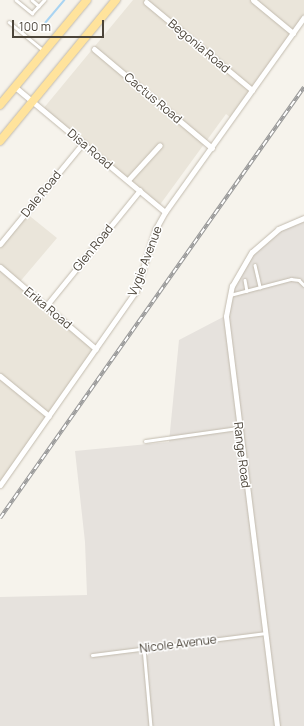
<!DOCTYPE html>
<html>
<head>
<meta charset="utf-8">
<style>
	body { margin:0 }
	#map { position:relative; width:304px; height:726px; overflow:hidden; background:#f6f3ec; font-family:Manrope,sans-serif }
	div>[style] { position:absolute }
	.residential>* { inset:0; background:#eae5da }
	.industrial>* { inset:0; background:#e6e2dd }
	.stream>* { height:2px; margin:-1px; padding:0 1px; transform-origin:1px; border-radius:1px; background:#a9d4f2 }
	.roads { filter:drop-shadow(0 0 1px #c2bbae) drop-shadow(0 0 1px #c2bbae) }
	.lane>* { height:2.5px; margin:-1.25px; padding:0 1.25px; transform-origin:1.25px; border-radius:1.25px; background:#fff }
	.street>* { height:5px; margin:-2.5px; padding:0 2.5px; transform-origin:2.5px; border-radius:2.5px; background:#fff }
	.primary>* { height:8px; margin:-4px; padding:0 4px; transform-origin:4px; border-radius:4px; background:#ffe39c }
	.rail>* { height:3.5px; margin-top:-1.75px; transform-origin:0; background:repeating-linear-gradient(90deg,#fff 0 6px,#9a9a9a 0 12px); box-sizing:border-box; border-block:1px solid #9a9a9a }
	span { translate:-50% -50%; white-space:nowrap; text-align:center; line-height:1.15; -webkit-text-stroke:3px #fff; paint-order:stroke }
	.street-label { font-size:12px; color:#4b4439 }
	.scale { position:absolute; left:12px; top:20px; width:92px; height:18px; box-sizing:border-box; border:2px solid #4b4439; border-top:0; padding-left:5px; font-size:12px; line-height:14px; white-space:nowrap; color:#4b4439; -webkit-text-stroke:3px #fff; paint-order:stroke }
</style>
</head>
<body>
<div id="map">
	<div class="residential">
		<i style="clip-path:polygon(133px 0,304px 0,304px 17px,231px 118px,226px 114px,159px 206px,43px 109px)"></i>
		<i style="clip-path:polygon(26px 213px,57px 238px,18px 284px,95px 349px,0 485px,0 245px)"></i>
	</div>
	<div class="industrial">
		<i style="clip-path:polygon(304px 216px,304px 726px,0 726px,0 597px,87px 595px,85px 542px,75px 451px,169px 442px,179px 340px,225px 316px,231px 289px,262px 241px)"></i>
	</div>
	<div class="stream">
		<i style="left:45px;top:23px;width:30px;rotate:-50deg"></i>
	</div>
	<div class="roads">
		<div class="lane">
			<i style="left:16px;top:0;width:21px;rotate:39deg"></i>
			<i style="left:32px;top:13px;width:18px;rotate:-47deg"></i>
			<i style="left:32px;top:0;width:9px;rotate:41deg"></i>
			<i style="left:9px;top:22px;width:45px;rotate:39.6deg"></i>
			<i style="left:255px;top:265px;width:23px;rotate:77deg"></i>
			<i style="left:245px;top:280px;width:11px;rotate:80deg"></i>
			<i style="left:230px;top:295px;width:63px;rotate:-14.7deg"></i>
			<i style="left:291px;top:279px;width:8px;rotate:7deg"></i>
			<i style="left:299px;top:280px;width:7px;rotate:45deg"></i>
			<i style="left:145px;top:441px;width:94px;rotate:-8deg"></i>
			<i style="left:144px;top:648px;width:78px;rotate:84.9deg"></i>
			<i style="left:92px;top:655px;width:174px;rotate:-7.2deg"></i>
		</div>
		<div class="street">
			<i style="left:253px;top:0;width:52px;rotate:39.5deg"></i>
			<i style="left:146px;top:2px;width:138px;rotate:39.7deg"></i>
			<i style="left:94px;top:49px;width:154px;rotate:40deg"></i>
			<i style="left:15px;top:87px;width:195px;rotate:39.8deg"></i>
			<i style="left:128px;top:180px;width:47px;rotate:-47.6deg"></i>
			<i style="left:0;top:244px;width:131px;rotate:-50.6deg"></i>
			<i style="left:0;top:267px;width:126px;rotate:40.5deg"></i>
			<i style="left:46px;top:306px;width:149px;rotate:-51deg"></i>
			<i style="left:0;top:376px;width:63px;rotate:39.2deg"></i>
			<i style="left:0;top:485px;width:237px;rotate:-55deg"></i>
			<i style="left:136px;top:291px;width:64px;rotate:-72.7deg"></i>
			<i style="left:155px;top:230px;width:21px;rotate:-61deg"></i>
			<i style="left:165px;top:212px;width:239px;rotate:-54.5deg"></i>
			<i style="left:277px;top:726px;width:413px;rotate:-97.1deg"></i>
			<i style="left:226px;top:316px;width:31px;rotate:-79deg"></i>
			<i style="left:232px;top:286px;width:39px;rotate:-60deg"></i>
			<i style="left:252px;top:252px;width:35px;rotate:-41deg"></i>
			<i style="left:278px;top:229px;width:28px;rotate:-23deg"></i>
		</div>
		<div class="primary">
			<i style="left:0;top:105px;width:136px;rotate:-50.4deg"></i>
			<i style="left:0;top:141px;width:183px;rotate:-50.6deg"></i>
		</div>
	</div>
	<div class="rail">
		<i style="left:0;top:518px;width:527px;rotate:-54.8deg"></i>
	</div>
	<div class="street-label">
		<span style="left:199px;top:46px;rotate:40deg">Begonia Road</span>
		<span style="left:153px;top:98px;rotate:40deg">Cactus Road</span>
		<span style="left:90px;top:149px;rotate:40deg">Disa Road</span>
		<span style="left:41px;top:194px;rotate:-51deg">Dale Road</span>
		<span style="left:93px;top:248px;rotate:-51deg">Glen Road</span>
		<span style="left:145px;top:261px;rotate:-69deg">Vygie Avenue</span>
		<span style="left:48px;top:308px;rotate:40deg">Erika Road</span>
		<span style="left:242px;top:455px;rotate:83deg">Range Road</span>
		<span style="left:178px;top:644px;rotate:-7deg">Nicole Avenue</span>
	</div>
	<div class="scale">100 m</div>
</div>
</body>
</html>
